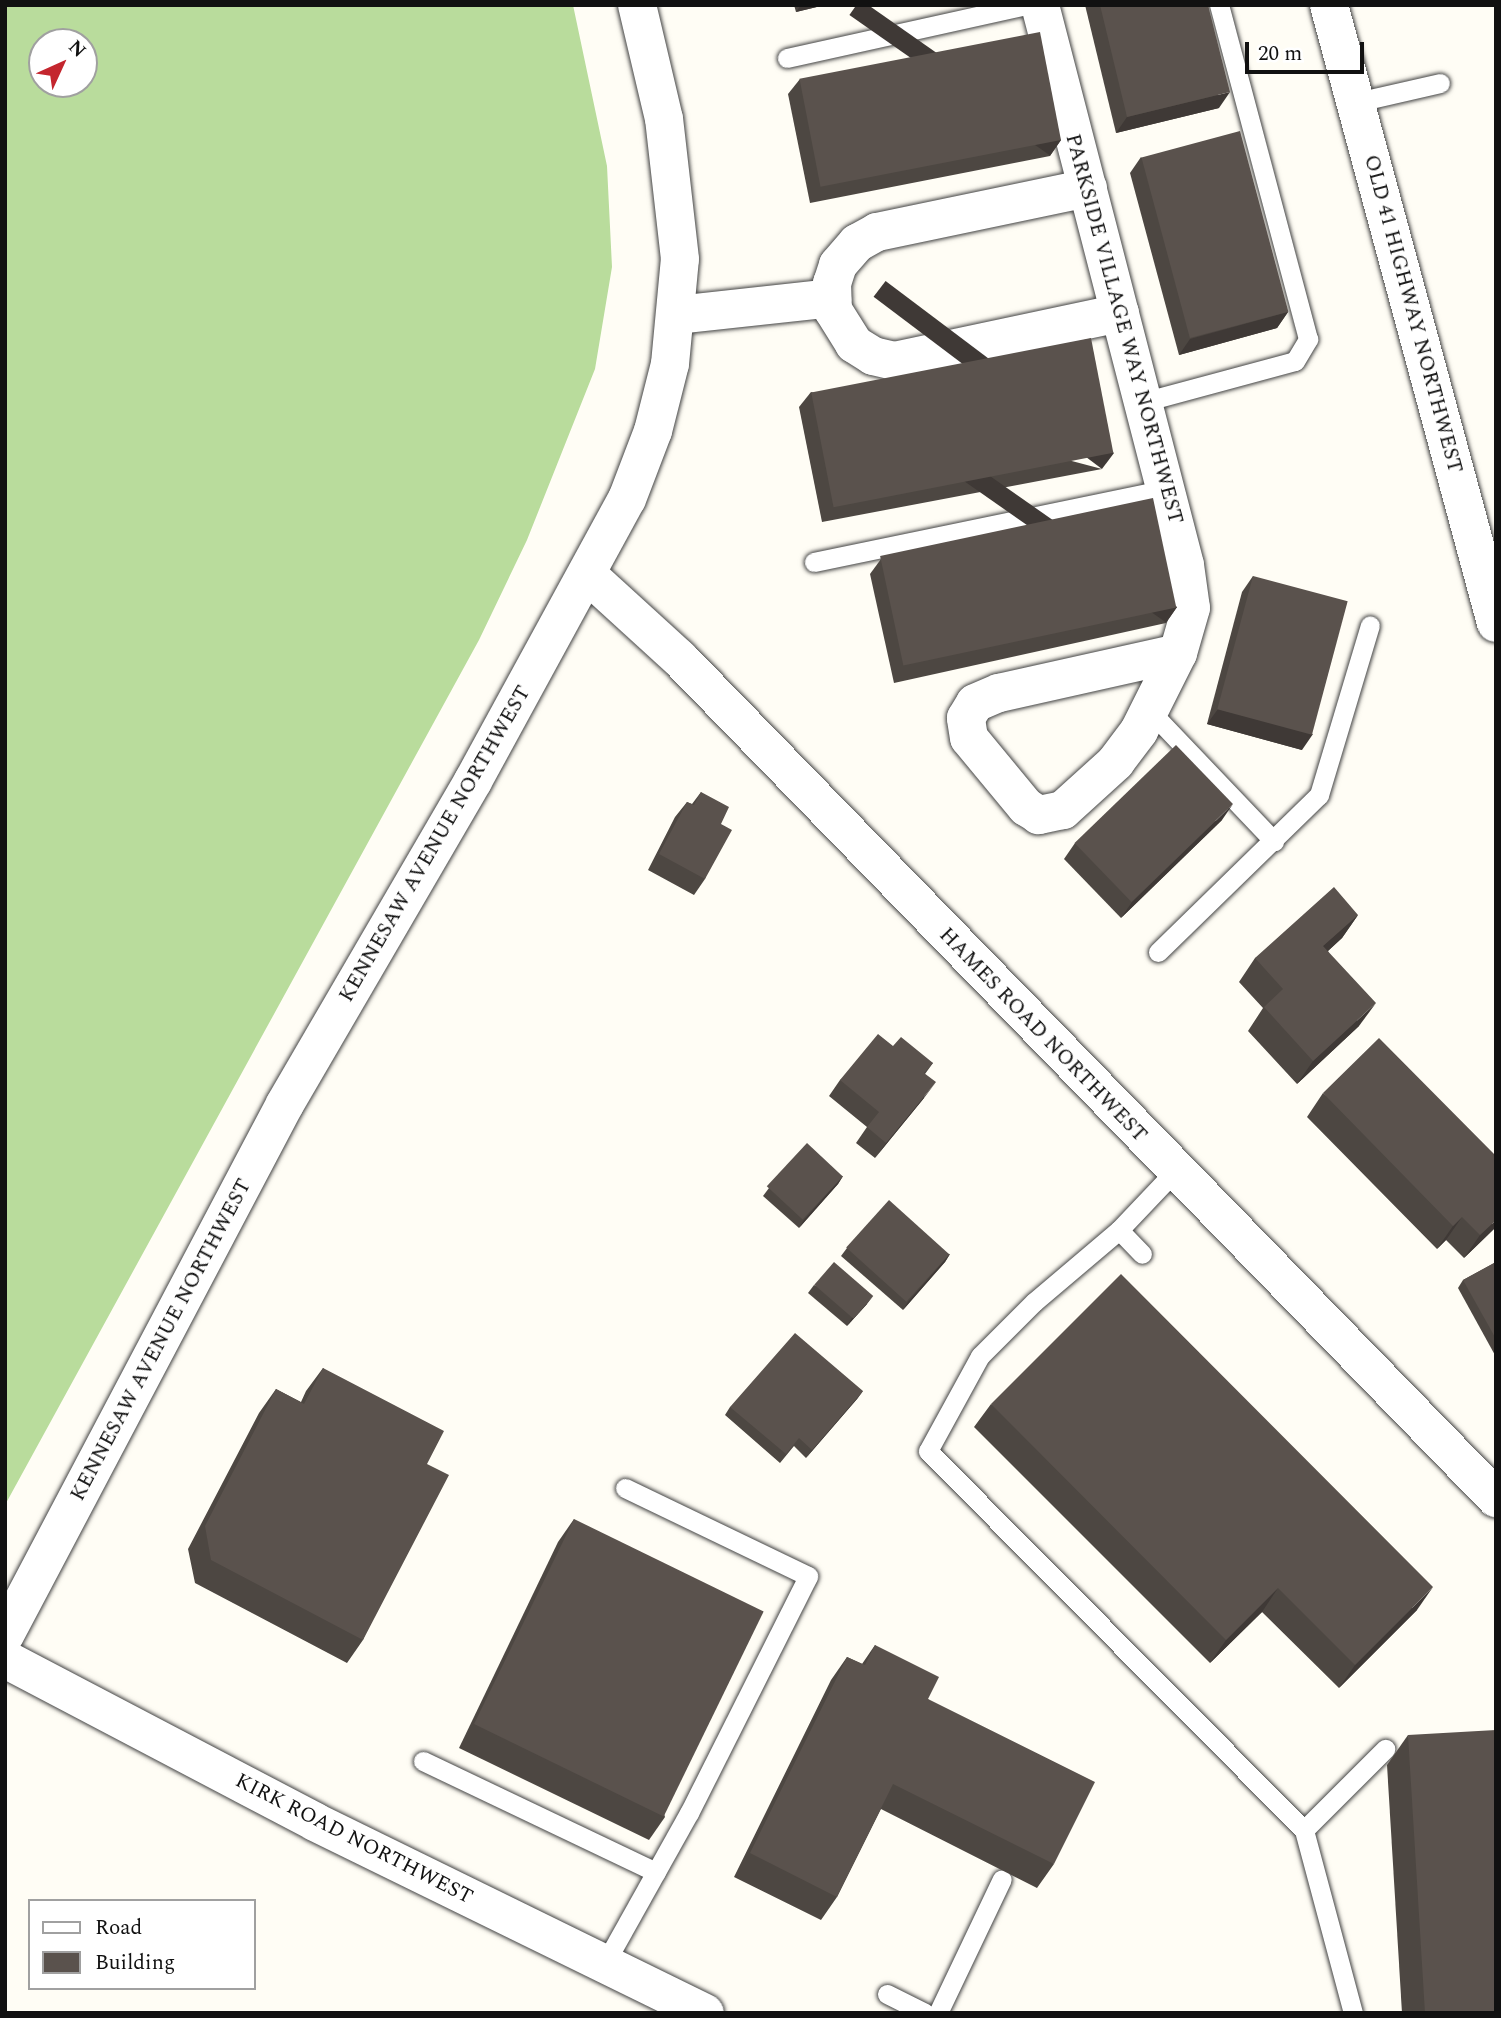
<!DOCTYPE html>
<html>
<head>
<meta charset="utf-8">
<style>
	body { margin:0 }
	#map { position:relative; width:1501px; height:2018px; overflow:hidden; background:#fffdf5; font-family:Spectral,serif }
	div>[style] { position:absolute }
	.forest>* { inset:0; background:#b9dc9c }
	.roads { filter:drop-shadow(0 0 2px #444) drop-shadow(0 0 2px #444) }
	.service>* { height:19px; margin:-9.5px; padding:0 9.5px; transform-origin:9.5px; border-radius:9.5px; background:#fff }
	.minor>* { height:38px; margin:-19px; padding:0 19px; transform-origin:19px; border-radius:19px; background:#fff }
	.tertiary>* { height:38px; margin:-19px; padding:0 19px; transform-origin:19px; border-radius:19px; background:#fff }
	.wall>* { inset:0; background:#4d4742 }
	.shaded-wall>* { inset:0; background:#3f3936; transform-origin:0 0 }
	.building>* { inset:0; background:#5a524d; transform-origin:0 0 }
	span { translate:-50% -50%; white-space:nowrap; text-align:center; line-height:1.15; -webkit-text-stroke:7px #fff; paint-order:stroke }
	.street-label { font-size:21px; color:#111 }
	.frame { position:absolute; inset:0; border:7px solid #111; pointer-events:none }
	.legend { position:absolute; left:28px; top:1899px; width:228px; height:91px; box-sizing:border-box; background:#fff; border:2px solid #a0a0a0; margin:0; padding:9px 12px; list-style:none; font-size:21px; color:#111 }
	.legend li { display:flex; align-items:center; gap:14px; height:35px }
	.legend b { width:35px; border:2px solid #a0a0a0 }
	.north { position:absolute; left:28px; top:28px; width:70px; height:70px; box-sizing:border-box; background:#fff; border:2px solid #a0a0a0; border-radius:50%; rotate:45deg; font-size:19px; font-weight:700; line-height:28px; text-align:center; color:#111 }
	.north::after { content:''; display:block; margin:auto; width:24px; height:32px; background:#c4262e; clip-path:polygon(50% 0,100% 100%,50% 72%,0 100%) }
	.scale { position:absolute; left:1245px; top:42px; width:119px; height:32px; box-sizing:border-box; border:4px solid #111; border-top:0; padding-left:9px; font-size:21px; line-height:24px; white-space:nowrap; color:#111; -webkit-text-stroke:5px #fff; paint-order:stroke }
</style>
</head>
<body>
<div id="map">
	<div class="forest">
		<i style="clip-path:polygon(evenodd,5px 5px,573px 5px,607px 166px,612px 267px,595px 369px,527px 540px,479px 640px,5px 1505px,5px 5px,42px 42px,84px 42px,84px 84px,42px 84px,42px 42px)"></i>
	</div>
	<div class="roads">
		<div class="service">
			<i style="left:787px;top:58px;width:245px;rotate:-12.5deg"></i>
			<i style="left:1357px;top:102px;width:85px;rotate:-12.9deg"></i>
			<i style="left:1143px;top:402px;width:157px;rotate:-15.1deg"></i>
			<i style="left:1295px;top:361px;width:26px;rotate:-59deg"></i>
			<i style="left:1308px;top:339px;width:346px;rotate:-104.9deg"></i>
			<i style="left:814px;top:562px;width:359px;rotate:-11.7deg"></i>
			<i style="left:1150px;top:711px;width:180px;rotate:46.4deg"></i>
			<i style="left:1158px;top:952px;width:225px;rotate:-44.3deg"></i>
			<i style="left:1319px;top:795px;width:177px;rotate:-73.3deg"></i>
			<i style="left:1175px;top:1171px;width:81px;rotate:133.5deg"></i>
			<i style="left:1119px;top:1230px;width:111px;rotate:139.7deg"></i>
			<i style="left:1034px;top:1302px;width:76px;rotate:135deg"></i>
			<i style="left:980px;top:1356px;width:108px;rotate:118.7deg"></i>
			<i style="left:928px;top:1451px;width:534px;rotate:45.23deg"></i>
			<i style="left:1119px;top:1230px;width:33px;rotate:46deg"></i>
			<i style="left:423px;top:1761px;width:258px;rotate:25.5deg"></i>
			<i style="left:605px;top:1963px;width:172px;rotate:-60.8deg"></i>
			<i style="left:689px;top:1813px;width:265px;rotate:-63.3deg"></i>
			<i style="left:808px;top:1576px;width:203px;rotate:-154.3deg"></i>
			<i style="left:887px;top:1994px;width:42px;rotate:26.6deg"></i>
			<i style="left:938px;top:2013px;width:148px;rotate:-64.5deg"></i>
			<i style="left:1353px;top:2013px;width:189px;rotate:-105deg"></i>
			<i style="left:1304px;top:1830px;width:115px;rotate:-45deg"></i>
		</div>
		<div class="minor">
			<i style="left:1040px;top:5px;width:578px;rotate:75.48deg"></i>
			<i style="left:1185px;top:565px;width:43px;rotate:82.1deg"></i>
			<i style="left:1191px;top:608px;width:47px;rotate:106.1deg"></i>
			<i style="left:1178px;top:653px;width:87px;rotate:116.6deg"></i>
			<i style="left:1139px;top:731px;width:39px;rotate:127deg"></i>
			<i style="left:1116px;top:762px;width:72px;rotate:137.8deg"></i>
			<i style="left:1063px;top:810px;width:25px;rotate:168deg"></i>
			<i style="left:1039px;top:815px;width:15px;rotate:-148deg"></i>
			<i style="left:1026px;top:807px;width:89px;rotate:-129.6deg"></i>
			<i style="left:969px;top:738px;width:20px;rotate:-99deg"></i>
			<i style="left:966px;top:718px;width:17px;rotate:-59deg"></i>
			<i style="left:975px;top:703px;width:26px;rotate:-23deg"></i>
			<i style="left:999px;top:693px;width:183px;rotate:-12.6deg"></i>
			<i style="left:1088px;top:188px;width:216px;rotate:168.2deg"></i>
			<i style="left:877px;top:232px;width:23px;rotate:151deg"></i>
			<i style="left:857px;top:243px;width:29px;rotate:131deg"></i>
			<i style="left:838px;top:265px;width:19px;rotate:108deg"></i>
			<i style="left:832px;top:283px;width:27px;rotate:88deg"></i>
			<i style="left:833px;top:310px;width:40px;rotate:58deg"></i>
			<i style="left:854px;top:344px;width:22px;rotate:32deg"></i>
			<i style="left:873px;top:356px;width:22px;rotate:13deg"></i>
			<i style="left:894px;top:361px;width:231px;rotate:-12deg"></i>
			<i style="left:676px;top:315px;width:157px;rotate:-6.2deg"></i>
			<i style="left:588px;top:575px;width:123px;rotate:42.4deg"></i>
			<i style="left:679px;top:658px;width:1172px;rotate:45.8deg"></i>
			<i style="left:5px;top:1659px;width:350px;rotate:27.7deg"></i>
			<i style="left:315px;top:1822px;width:434px;rotate:26.1deg"></i>
		</div>
		<div class="tertiary">
			<i style="left:1329px;top:5px;width:640px;rotate:74.88deg"></i>
			<i style="left:5px;top:1635px;width:600px;rotate:-62.2deg"></i>
			<i style="left:285px;top:1104px;width:374px;rotate:-59.8deg"></i>
			<i style="left:473px;top:781px;width:321px;rotate:-61.4deg"></i>
			<i style="left:627px;top:499px;width:73px;rotate:-69.1deg"></i>
			<i style="left:653px;top:431px;width:69px;rotate:-75.8deg"></i>
			<i style="left:670px;top:364px;width:105px;rotate:-84.6deg"></i>
			<i style="left:680px;top:259px;width:141px;rotate:-96.5deg"></i>
			<i style="left:664px;top:119px;width:117px;rotate:-103.3deg"></i>
		</div>
	</div>
	<div class="wall">
		<i style="clip-path:polygon(794px 5px,825px 5px,796px 12px)"></i>
		<i style="clip-path:polygon(1085px 5px,1208px 5px,1219px 108px,1116px 133px)"></i>
		<i style="clip-path:polygon(800px 79px,1061px 140px,1050px 156px,810px 203px,788px 94px)"></i>
		<i style="clip-path:polygon(1141px 157px,1288px 312px,1277px 328px,1179px 355px,1130px 173px)"></i>
		<i style="clip-path:polygon(811px 392px,1102px 469px,822px 522px,799px 407px)"></i>
		<i style="clip-path:polygon(881px 559px,1177px 607px,1166px 623px,894px 683px,870px 574px)"></i>
		<i style="clip-path:polygon(1253px 576px,1302px 750px,1207px 724px,1242px 592px)"></i>
		<i style="clip-path:polygon(701px 792px,721px 824px,705px 879px,694px 895px,648px 870px,675px 817px,687px 802px,692px 804px)"></i>
		<i style="clip-path:polygon(1222px 820px,1121px 918px,1064px 859px,1075px 843px)"></i>
		<i style="clip-path:polygon(1358px 915px,1342px 938px,1328px 951px,1359px 1026px,1297px 1084px,1248px 1031px,1263px 1008px,1239px 982px,1255px 958px)"></i>
		<i style="clip-path:polygon(893px 1046px,933px 1063px,925px 1074px,924px 1098px,875px 1158px,856px 1143px,867px 1127px,829px 1096px,840px 1080px)"></i>
		<i style="clip-path:polygon(1323px 1093px,1496px 1227px,1464px 1258px,1446px 1240px,1437px 1249px,1307px 1117px)"></i>
		<i style="clip-path:polygon(843px 1176px,838px 1184px,799px 1228px,763px 1196px,769px 1188px)"></i>
		<i style="clip-path:polygon(847px 1248px,950px 1254px,945px 1262px,903px 1310px,841px 1256px)"></i>
		<i style="clip-path:polygon(1496px 1262px,1496px 1357px,1458px 1288px,1463px 1280px)"></i>
		<i style="clip-path:polygon(814px 1285px,867px 1304px,847px 1326px,808px 1293px)"></i>
		<i style="clip-path:polygon(323px 1368px,427px 1464px,363px 1640px,347px 1663px,195px 1583px,188px 1549px,259px 1413px,276px 1389px,301px 1402px,306px 1391px)"></i>
		<i style="clip-path:polygon(863px 1391px,857px 1399px,806px 1458px,794px 1446px,780px 1463px,725px 1415px,730px 1407px)"></i>
		<i style="clip-path:polygon(991px 1404px,1417px 1610px,1339px 1688px,1262px 1612px,1210px 1663px,974px 1427px)"></i>
		<i style="clip-path:polygon(574px 1519px,665px 1817px,649px 1840px,459px 1748px,558px 1542px)"></i>
		<i style="clip-path:polygon(875px 1645px,928px 1699px,1054px 1864px,1037px 1888px,881px 1809px,837px 1897px,821px 1920px,734px 1877px,831px 1680px,847px 1657px,862px 1664px)"></i>
		<i style="clip-path:polygon(1408px 1735px,1496px 2013px,1402px 2013px,1387px 1765px)"></i>
	</div>
	<div class="shaded-wall">
		<i style="clip-path:polygon(801px 5px,825px 5px,796px 12px)"></i>
		<i style="clip-path:polygon(1230px 92px,1219px 108px,1116px 133px,1127px 117px)"></i>
		<i style="left:1061px;top:140px;width:19px;height:245px;rotate:125deg"></i>
		<i style="clip-path:polygon(1288px 312px,1277px 328px,1179px 355px,1190px 339px)"></i>
		<i style="left:1114px;top:453px;width:20px;height:286px;rotate:127deg"></i>
		<i style="left:1177px;top:607px;width:19px;height:279px;rotate:125deg"></i>
		<i style="clip-path:polygon(1218px 709px,1313px 734px,1302px 750px,1207px 724px)"></i>
		<i style="clip-path:polygon(1233px 804px,1222px 820px,1121px 918px,1132px 902px)"></i>
		<i style="clip-path:polygon(1358px 915px,1342px 938px,1307px 970px,1323px 946px)"></i>
		<i style="clip-path:polygon(1376px 1003px,1359px 1026px,1297px 1084px,1313px 1061px)"></i>
		<i style="clip-path:polygon(936px 1082px,924px 1098px,875px 1158px,886px 1143px)"></i>
		<i style="clip-path:polygon(843px 1176px,838px 1184px,799px 1228px,804px 1220px)"></i>
		<i style="clip-path:polygon(1462px 1217px,1446px 1240px,1437px 1249px,1453px 1226px)"></i>
		<i style="clip-path:polygon(1496px 1220px,1496px 1227px,1464px 1258px,1480px 1235px)"></i>
		<i style="clip-path:polygon(950px 1254px,945px 1262px,903px 1310px,908px 1302px)"></i>
		<i style="clip-path:polygon(873px 1296px,867px 1304px,847px 1326px,852px 1318px)"></i>
		<i style="clip-path:polygon(863px 1391px,857px 1399px,806px 1458px,812px 1450px)"></i>
		<i style="clip-path:polygon(1433px 1587px,1417px 1610px,1339px 1688px,1355px 1665px)"></i>
		<i style="clip-path:polygon(1278px 1588px,1262px 1612px,1210px 1663px,1226px 1640px)"></i>
	</div>
	<div class="building">
		<i style="clip-path:polygon(1100px 5px,1208px 5px,1230px 92px,1127px 117px)"></i>
		<i style="left:1040px;top:32px;width:110px;height:245px;rotate:79deg"></i>
		<i style="left:1240px;top:131px;width:187px;height:102px;rotate:75deg"></i>
		<i style="left:1091px;top:338px;width:117px;height:285px;rotate:79deg"></i>
		<i style="left:1153px;top:498px;width:112px;height:279px;rotate:78deg"></i>
		<i style="left:1253px;top:576px;width:98px;height:138px;rotate:15deg"></i>
		<i style="left:1176px;top:745px;width:82px;height:141px;rotate:46deg"></i>
		<i style="clip-path:polygon(701px 792px,729px 807px,721px 824px,732px 830px,705px 879px,659px 854px,687px 802px,694px 805px)"></i>
		<i style="clip-path:polygon(1334px 887px,1358px 915px,1323px 946px,1376px 1003px,1313px 1061px,1264px 1007px,1283px 989px,1255px 958px)"></i>
		<i style="clip-path:polygon(878px 1034px,893px 1046px,901px 1037px,933px 1063px,924px 1073px,936px 1082px,886px 1143px,867px 1127px,879px 1112px,840px 1080px)"></i>
		<i style="clip-path:polygon(1379px 1038px,1496px 1156px,1496px 1220px,1480px 1235px,1462px 1217px,1453px 1226px,1323px 1093px)"></i>
		<i style="left:807px;top:1143px;width:49px;height:59px;rotate:43deg"></i>
		<i style="left:889px;top:1200px;width:81px;height:64px;rotate:42deg"></i>
		<i style="left:834px;top:1262px;width:52px;height:30px;rotate:41deg"></i>
		<i style="clip-path:polygon(1496px 1262px,1496px 1339px,1463px 1280px)"></i>
		<i style="clip-path:polygon(1121px 1274px,1433px 1587px,1355px 1665px,1278px 1588px,1226px 1640px,991px 1404px)"></i>
		<i style="clip-path:polygon(795px 1333px,863px 1391px,812px 1450px,799px 1438px,786px 1454px,730px 1407px)"></i>
		<i style="clip-path:polygon(323px 1368px,444px 1431px,427px 1464px,449px 1475px,363px 1640px,211px 1560px,205px 1526px,276px 1389px,304px 1404px)"></i>
		<i style="left:574px;top:1519px;width:211px;height:228px;rotate:26deg"></i>
		<i style="clip-path:polygon(875px 1645px,939px 1677px,928px 1699px,1095px 1782px,1054px 1864px,893px 1784px,837px 1897px,750px 1853px,847px 1657px,865px 1665px)"></i>
		<i style="clip-path:polygon(1496px 1730px,1496px 2013px,1425px 2013px,1408px 1735px)"></i>
	</div>
	<div class="street-label">
		<span style="left:1413px;top:314px;rotate:75deg">OLD 41 HIGHWAY NORTHWEST</span>
		<span style="left:1124px;top:329px;rotate:75deg">PARKSIDE VILLAGE WAY NORTHWEST</span>
		<span style="left:435px;top:844px;rotate:-60deg">KENNESAW AVENUE NORTHWEST</span>
		<span style="left:1043px;top:1035px;rotate:46deg">HAMES ROAD NORTHWEST</span>
		<span style="left:161px;top:1340px;rotate:-62deg">KENNESAW AVENUE NORTHWEST</span>
		<span style="left:354px;top:1839px;rotate:27deg">KIRK ROAD NORTHWEST</span>
	</div>
	<div class="frame"></div>
	<ul class="legend">
	<li><b style="height:9px;background:#fff"></b>Road</li>
	<li><b style="height:19px;background:#5a524d"></b>Building</li>
	</ul>
	<div class="north">N</div>
	<div class="scale">20 m</div>
</div>
</body>
</html>
